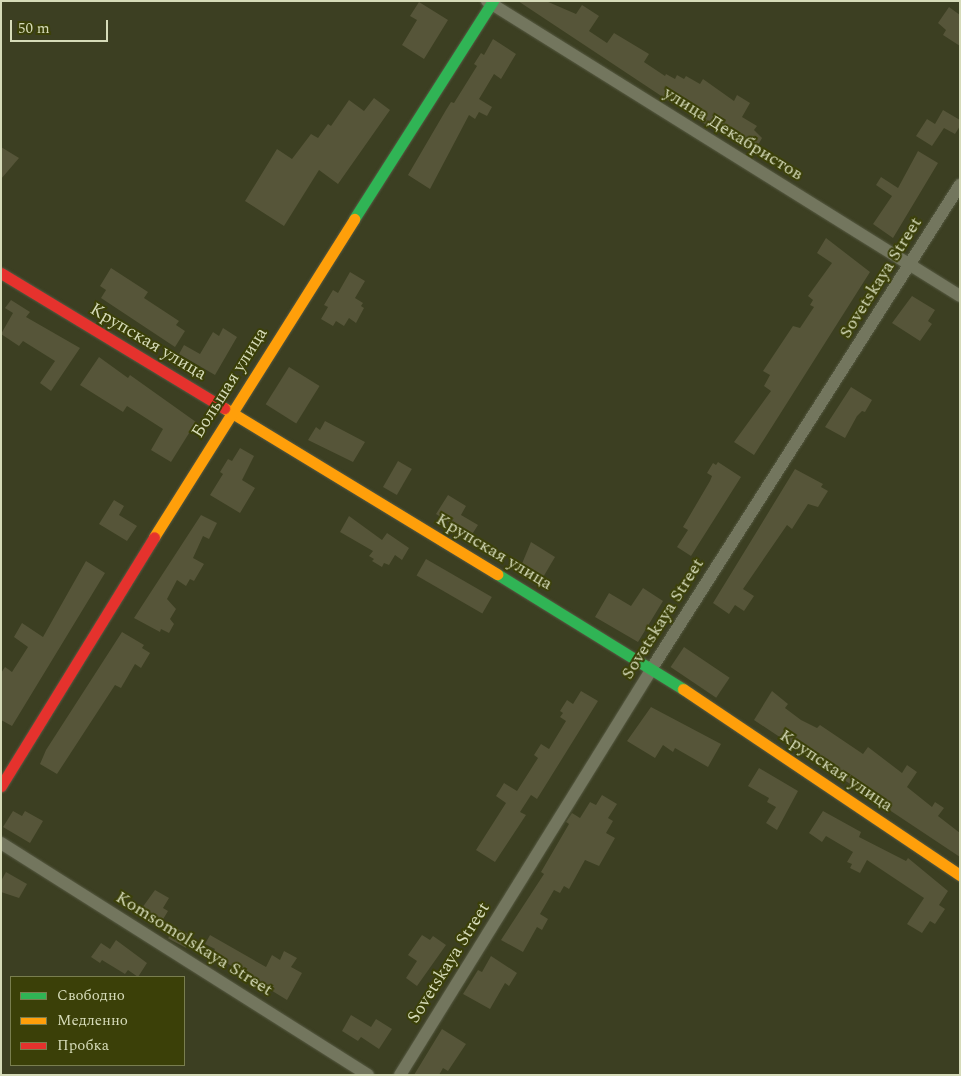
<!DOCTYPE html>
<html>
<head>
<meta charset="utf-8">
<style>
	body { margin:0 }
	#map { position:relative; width:961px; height:1076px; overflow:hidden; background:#3c3f22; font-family:Spectral,serif }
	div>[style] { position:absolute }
	.building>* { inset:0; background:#565539; transform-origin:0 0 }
	.roads { filter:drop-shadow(0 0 1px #565942) drop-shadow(0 0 1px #565942) }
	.street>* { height:12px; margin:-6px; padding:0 6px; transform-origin:6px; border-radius:6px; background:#73765e }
	.fast>* { height:11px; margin:-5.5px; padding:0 5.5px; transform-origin:5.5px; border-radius:5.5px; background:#30b455 }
	.slow>* { height:11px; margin:-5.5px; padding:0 5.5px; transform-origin:5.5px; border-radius:5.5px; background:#ff9f0a }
	.jam>* { height:11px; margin:-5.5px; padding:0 5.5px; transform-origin:5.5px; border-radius:5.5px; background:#e5322d }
	span { translate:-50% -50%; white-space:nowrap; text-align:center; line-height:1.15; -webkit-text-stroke:4px #3b4008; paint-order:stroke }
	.street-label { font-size:18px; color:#d6dbb9 }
	.frame { position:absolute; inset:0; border:2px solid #d6dbb9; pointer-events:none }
	.legend { position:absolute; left:10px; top:976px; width:175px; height:90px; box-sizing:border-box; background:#3b4008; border:1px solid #797e4f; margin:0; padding:6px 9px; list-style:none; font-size:15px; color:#d6dbb9 }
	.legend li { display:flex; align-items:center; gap:10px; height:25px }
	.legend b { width:25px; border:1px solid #797e4f }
	.scale { position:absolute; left:10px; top:20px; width:98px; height:22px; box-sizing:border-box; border:2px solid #d6dbb9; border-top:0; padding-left:6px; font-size:15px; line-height:18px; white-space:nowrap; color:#d6dbb9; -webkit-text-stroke:4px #3b4008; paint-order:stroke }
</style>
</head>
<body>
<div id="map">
	<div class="building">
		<i style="clip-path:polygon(518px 1px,546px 1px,576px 14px,582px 5px,599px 16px,589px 31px,607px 43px,614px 33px,649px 54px,644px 62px,665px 76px,666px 74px,675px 79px,677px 75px,684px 79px,686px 76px,700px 84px,703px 79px,734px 101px,737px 95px,750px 103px,742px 117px,757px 126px,754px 130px,762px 138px,754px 152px,693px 117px)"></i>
		<i style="clip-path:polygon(419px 2px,448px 20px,424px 59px,402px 45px,417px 20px,410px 16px)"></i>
		<i style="clip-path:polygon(949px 7px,960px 15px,960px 46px,943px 35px,946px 30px,938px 23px)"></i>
		<i style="clip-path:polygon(493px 39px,516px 54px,501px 79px,494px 74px,479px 99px,492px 107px,487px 116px,479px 112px,475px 119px,469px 115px,430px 189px,408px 175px,446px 110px,451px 102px,454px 103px,477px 66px,474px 64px,481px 53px,484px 55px)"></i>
		<i style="clip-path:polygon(374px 98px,390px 110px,338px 184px,319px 170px,284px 226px,245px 201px,277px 149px,292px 159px,311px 134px,318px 138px,328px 124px,331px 126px,349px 100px,364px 111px)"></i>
		<i style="clip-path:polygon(943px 110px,960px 120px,960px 126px,955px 134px,944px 128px,932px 146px,916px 136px,927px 119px,935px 124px)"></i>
		<i style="clip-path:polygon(1px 147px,19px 158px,1px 179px)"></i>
		<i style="clip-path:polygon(918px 151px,938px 163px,893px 238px,873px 224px,892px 196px,876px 185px,881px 177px,898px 188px)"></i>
		<i style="clip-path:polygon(826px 238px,870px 272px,754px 455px,734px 442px,771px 391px,764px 386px,770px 375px,763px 371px,793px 326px,800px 328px,814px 307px,810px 305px,813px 300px,808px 296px,832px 263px,817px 253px)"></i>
		<i style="clip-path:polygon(111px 268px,148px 292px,144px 298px,179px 321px,176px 325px,185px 331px,175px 347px,101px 298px,106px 290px,100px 286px)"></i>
		<i style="clip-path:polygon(350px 272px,365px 281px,355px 298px,363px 303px,361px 306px,364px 308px,356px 323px,349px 318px,344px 326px,336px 321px,333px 326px,321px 319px,328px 307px,324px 305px,333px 290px,338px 293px)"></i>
		<i style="clip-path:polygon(912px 296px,935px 310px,928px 321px,932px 324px,920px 341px,892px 323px)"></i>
		<i style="clip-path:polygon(11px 300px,30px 312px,26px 317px,80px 348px,51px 391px,40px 383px,55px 361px,23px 341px,19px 346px,1px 334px,13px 313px,5px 308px)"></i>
		<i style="clip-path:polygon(223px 328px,237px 337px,215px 375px,179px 354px,184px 345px,200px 354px,213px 332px,219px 336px)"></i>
		<i style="clip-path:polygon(99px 357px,128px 378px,130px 375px,196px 422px,171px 462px,151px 450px,163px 429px,127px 406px,123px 412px,80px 385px)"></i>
		<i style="left:289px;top:367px;width:36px;height:44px;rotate:32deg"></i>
		<i style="clip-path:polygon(851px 387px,872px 400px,865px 412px,862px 411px,857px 416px,845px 438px,825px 427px)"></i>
		<i style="clip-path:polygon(325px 421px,365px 442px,353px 462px,308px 440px,316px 427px,320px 430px)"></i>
		<i style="clip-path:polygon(240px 448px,254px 456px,242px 480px,255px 488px,240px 513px,210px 495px,223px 474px,220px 472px,228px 459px,232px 461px)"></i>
		<i style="left:398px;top:461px;width:16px;height:30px;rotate:30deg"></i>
		<i style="clip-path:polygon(718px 462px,741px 477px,691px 556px,677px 547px,688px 530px,683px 527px,710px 481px,712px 476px,707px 473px,713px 463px,716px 465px)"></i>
		<i style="clip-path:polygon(795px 469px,823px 484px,821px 487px,828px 491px,818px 507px,808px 504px,792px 529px,787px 525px,743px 589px,754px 596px,744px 611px,735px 605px,729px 614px,713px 603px)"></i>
		<i style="clip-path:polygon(448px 495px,466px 506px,461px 515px,478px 525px,471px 536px,436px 514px)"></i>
		<i style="clip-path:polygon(114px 500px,124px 506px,119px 515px,137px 526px,127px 541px,99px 524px)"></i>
		<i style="clip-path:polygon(201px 515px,217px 523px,209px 539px,203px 536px,193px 558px,204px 564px,194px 581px,190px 579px,186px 586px,177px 580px,167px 599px,176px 609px,170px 619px,174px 624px,169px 633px,161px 629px,160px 632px,134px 618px)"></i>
		<i style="clip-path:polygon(349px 516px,382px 540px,387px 533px,409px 548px,402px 560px,395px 555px,389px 565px,384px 563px,382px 567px,372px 561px,374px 559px,369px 556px,373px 551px,340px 532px)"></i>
		<i style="clip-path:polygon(531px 542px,555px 557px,542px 579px,521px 566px)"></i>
		<i style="left:426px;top:559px;width:76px;height:19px;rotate:30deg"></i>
		<i style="clip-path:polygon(86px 561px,105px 573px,12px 726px,1px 720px,1px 673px,5px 667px,12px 672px,28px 647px,14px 637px,22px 623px,43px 637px)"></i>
		<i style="clip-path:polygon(643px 588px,663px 601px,638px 642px,595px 617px,609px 593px,631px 606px)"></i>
		<i style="clip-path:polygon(122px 632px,144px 645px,142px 648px,150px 653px,141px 668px,135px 664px,121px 688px,115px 685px,57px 774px,40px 764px,46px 750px)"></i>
		<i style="left:684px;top:647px;width:55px;height:24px;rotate:34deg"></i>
		<i style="clip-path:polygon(581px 691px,598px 701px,537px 799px,531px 795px,520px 812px,526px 815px,495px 862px,476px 850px,506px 803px,496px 796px,504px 783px,517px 791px,538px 758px,534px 755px,541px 744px,549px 749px,566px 721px,560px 717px,563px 713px,560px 711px,567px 700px,573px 704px)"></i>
		<i style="clip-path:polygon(772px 691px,788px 704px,785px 708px,801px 720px,817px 728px,820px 725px,863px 754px,868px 747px,902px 773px,907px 765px,917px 772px,907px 787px,932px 807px,935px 802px,944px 808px,938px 816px,960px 833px,960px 857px,754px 720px)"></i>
		<i style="clip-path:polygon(651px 707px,721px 744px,708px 767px,675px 748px,673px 752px,663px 745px,655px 758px,627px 741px)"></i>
		<i style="clip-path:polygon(759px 768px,798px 791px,777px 830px,766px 823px,776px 807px,767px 802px,769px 798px,748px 786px)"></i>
		<i style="clip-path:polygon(602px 795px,617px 804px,608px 818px,613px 821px,606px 833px,615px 838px,599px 866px,585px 860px,569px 889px,564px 886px,560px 893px,554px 890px,540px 914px,548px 919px,542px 930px,537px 927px,523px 952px,501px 940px,544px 874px,541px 872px,569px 824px,566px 822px,572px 813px,580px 818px,590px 802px,596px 805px)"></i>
		<i style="clip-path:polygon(13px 811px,22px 816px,25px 811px,43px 821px,30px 843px,3px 827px)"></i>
		<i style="clip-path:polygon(823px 811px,861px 832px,859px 837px,906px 861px,908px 858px,948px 891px,939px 905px,945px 909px,935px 924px,930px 921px,922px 933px,907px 924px,924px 898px,867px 860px,860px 873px,850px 868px,852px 864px,847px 862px,853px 852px,826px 836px,822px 842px,809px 833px)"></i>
		<i style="clip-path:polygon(6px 872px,27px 884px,19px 898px,1px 892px,1px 881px)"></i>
		<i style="clip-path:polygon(155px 890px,169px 898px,163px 908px,168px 911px,162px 921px,142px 908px)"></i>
		<i style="left:174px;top:927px;width:20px;height:13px;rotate:27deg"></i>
		<i style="clip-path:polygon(210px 935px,266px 967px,272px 955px,280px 960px,284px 951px,297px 958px,291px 967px,302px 973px,287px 1000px,212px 954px,215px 949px,205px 944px)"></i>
		<i style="clip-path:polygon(422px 935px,430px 940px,433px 936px,446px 945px,417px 986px,406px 978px,417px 961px,408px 955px)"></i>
		<i style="clip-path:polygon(116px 940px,147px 963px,138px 977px,128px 970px,125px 974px,102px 960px,100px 963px,91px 957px,101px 943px,110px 949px)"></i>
		<i style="clip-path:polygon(491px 956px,517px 973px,509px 986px,505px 983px,490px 1009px,463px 994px,478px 970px,482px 972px)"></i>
		<i style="clip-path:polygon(351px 1015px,371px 1027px,376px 1019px,392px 1029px,379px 1049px,361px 1037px,358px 1041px,342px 1031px)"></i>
		<i style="clip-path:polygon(442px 1029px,466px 1044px,448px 1071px,443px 1068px,439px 1075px,414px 1075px)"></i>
	</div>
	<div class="roads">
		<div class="street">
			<i style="left:487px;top:1px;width:557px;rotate:31.95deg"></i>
			<i style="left:1px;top:843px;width:434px;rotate:32.3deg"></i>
			<i style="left:400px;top:1075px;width:479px;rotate:-58.2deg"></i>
			<i style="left:652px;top:668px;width:573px;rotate:-57.48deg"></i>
		</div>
		<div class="fast">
			<i style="left:354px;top:219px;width:259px;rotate:-57.5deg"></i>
			<i style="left:497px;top:574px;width:219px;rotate:31.7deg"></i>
		</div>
		<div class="slow">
			<i style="left:224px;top:408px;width:320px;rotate:31.3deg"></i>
			<i style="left:154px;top:537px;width:376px;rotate:-57.8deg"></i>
			<i style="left:683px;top:689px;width:334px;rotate:33.9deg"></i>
		</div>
		<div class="jam">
			<i style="left:1px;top:273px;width:261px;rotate:31.2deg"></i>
			<i style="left:1px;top:786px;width:292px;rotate:-58.4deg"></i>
		</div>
	</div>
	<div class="street-label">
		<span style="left:733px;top:134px;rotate:32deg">улица Декабристов</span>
		<span style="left:881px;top:278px;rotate:-58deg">Sovetskaya Street</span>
		<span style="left:148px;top:342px;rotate:31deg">Крупская улица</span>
		<span style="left:230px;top:383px;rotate:-58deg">Большая улица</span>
		<span style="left:494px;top:552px;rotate:31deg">Крупская улица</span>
		<span style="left:663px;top:619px;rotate:-58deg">Sovetskaya Street</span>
		<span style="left:836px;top:771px;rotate:34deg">Крупская улица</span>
		<span style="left:194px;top:944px;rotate:32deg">Komsomolskaya Street</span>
		<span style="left:449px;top:963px;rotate:-58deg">Sovetskaya Street</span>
	</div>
	<div class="frame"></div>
	<ul class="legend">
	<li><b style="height:6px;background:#30b455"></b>Свободно</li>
	<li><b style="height:6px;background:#ff9f0a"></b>Медленно</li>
	<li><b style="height:6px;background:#e5322d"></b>Пробка</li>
	</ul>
	<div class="scale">50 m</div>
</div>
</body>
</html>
